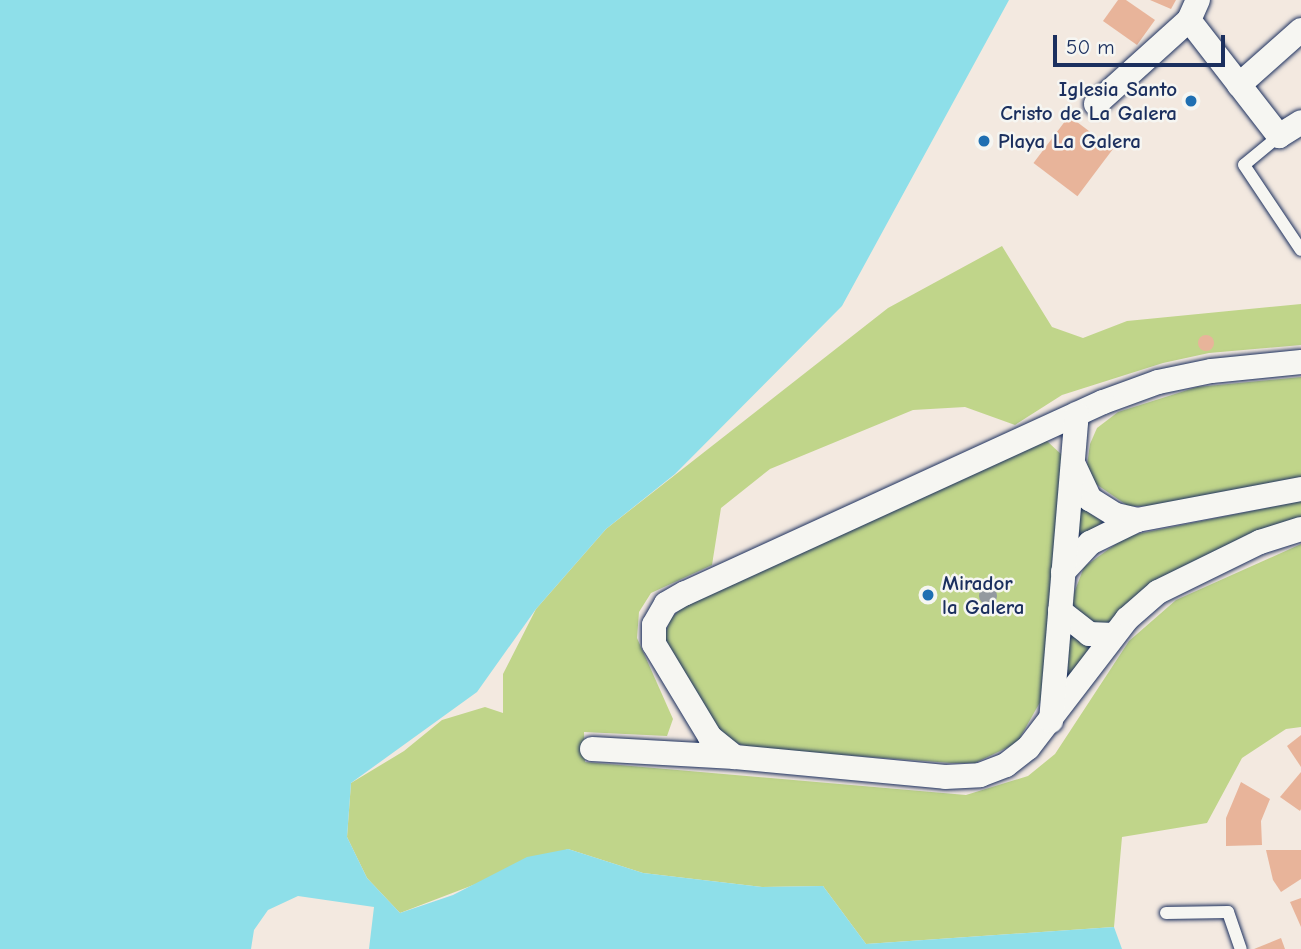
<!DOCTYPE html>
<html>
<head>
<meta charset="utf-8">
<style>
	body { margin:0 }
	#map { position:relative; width:1301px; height:949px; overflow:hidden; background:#f3e9e0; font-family:"Comic Neue",sans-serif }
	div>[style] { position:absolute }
	.green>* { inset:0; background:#c0d58a }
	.water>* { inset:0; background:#8edfe9 }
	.building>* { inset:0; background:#e8b49a; transform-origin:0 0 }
	.round { border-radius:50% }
	.roads { filter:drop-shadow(0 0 2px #1b2f5e) drop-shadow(0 0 2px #1b2f5e) }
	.lane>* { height:12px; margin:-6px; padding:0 6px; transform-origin:6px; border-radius:6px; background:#f6f6f2 }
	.street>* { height:24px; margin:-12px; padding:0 12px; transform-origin:12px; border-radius:12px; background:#f6f6f2 }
	.trees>* { width:18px; height:18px; margin:-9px; border-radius:50%; background:#93999f }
	.dots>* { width:19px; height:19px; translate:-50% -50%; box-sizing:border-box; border:4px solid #f6f6f2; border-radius:50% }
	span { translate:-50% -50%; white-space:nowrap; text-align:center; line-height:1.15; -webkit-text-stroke:5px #f6f6f2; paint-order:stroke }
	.poi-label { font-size:21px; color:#1b2f5e; font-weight:700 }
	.right { translate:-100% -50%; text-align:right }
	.left { translate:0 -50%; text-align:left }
	.scale { position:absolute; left:1053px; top:35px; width:172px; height:32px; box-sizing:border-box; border:4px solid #1b2f5e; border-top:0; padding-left:9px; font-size:21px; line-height:24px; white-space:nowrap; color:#1b2f5e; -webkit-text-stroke:5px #f6f6f2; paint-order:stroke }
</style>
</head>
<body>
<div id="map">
	<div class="green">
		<i style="clip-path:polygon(1002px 246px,1052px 327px,1083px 338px,1127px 321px,1301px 304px,1301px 345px,1209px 353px,1163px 363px,1062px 395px,1015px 425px,965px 407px,913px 410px,770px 469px,721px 508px,712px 565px,651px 593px,639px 612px,637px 638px,673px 719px,667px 736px,584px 732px,585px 762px,966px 795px,1028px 776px,1055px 754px,1129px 641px,1176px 600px,1301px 544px,1301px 727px,1286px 729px,1242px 758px,1207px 823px,1122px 837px,1114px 927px,866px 944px,823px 886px,762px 887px,643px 873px,568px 849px,400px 913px,367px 878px,347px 837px,351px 783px,404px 751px,442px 720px,485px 707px,503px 713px,503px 674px,536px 609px,606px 529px,888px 308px)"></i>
		<i style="clip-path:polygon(1301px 377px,1301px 478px,1152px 506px,1128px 506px,1096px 484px,1087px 465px,1090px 444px,1097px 428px,1118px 412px,1197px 387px)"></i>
		<i style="clip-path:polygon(1047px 441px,1063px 456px,1043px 697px,1017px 743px,975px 763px,951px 763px,749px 748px,730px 740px,708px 721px,666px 651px,665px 634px,671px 618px,686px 604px,1035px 442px)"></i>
		<i style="clip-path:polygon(1301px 501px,1301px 519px,1159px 578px,1104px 627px,1081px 620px,1071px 601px,1084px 567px,1127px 536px)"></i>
		<i style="clip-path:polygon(1079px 506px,1103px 522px,1078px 541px)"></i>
		<i style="clip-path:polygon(1070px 633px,1093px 642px,1067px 682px)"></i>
	</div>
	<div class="water">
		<i style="clip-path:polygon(0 0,1009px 0,842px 306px,675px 474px,606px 529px,536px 609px,477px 692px,351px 783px,347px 837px,367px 878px,400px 913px,453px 895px,527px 857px,568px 849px,643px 873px,762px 887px,823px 886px,866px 944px,1114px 927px,1122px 949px,369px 949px,374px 907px,298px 896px,268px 910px,254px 930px,251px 949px,0 949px)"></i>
	</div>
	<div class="building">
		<i style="clip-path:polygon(1118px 0,1126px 0,1155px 20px,1137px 45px,1103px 21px)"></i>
		<i style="clip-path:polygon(1150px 0,1176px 0,1171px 9px)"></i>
		<i style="left:1069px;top:116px;width:55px;height:59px;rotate:37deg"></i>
		<i class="round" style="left:1198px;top:335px;width:16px;height:16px"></i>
		<i style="clip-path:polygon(1301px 735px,1301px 767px,1287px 746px)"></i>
		<i style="clip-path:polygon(1301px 772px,1301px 809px,1300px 811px,1280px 797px)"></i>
		<i style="clip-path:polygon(1241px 782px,1270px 799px,1261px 821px,1262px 845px,1226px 846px,1226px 818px)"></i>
		<i style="clip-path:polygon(1266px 850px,1301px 850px,1301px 879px,1281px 892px,1273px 880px)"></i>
		<i style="clip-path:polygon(1301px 898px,1301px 927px,1290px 902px)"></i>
		<i style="clip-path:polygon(1281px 938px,1285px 949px,1254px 949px)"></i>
	</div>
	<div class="roads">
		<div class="lane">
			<i style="left:1279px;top:136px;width:45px;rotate:140.4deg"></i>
			<i style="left:1244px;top:165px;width:102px;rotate:56.2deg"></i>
			<i style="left:1166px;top:913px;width:62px;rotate:-0.9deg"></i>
			<i style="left:1228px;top:912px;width:39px;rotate:71deg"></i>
		</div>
		<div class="street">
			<i style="left:1189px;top:20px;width:147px;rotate:52.2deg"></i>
			<i style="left:1279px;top:136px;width:26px;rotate:-32deg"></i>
			<i style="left:1239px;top:85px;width:83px;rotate:-41.6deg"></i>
			<i style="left:1096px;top:104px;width:125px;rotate:-42.1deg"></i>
			<i style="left:1189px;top:20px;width:22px;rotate:-66deg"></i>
			<i style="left:1301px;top:362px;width:90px;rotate:174.3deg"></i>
			<i style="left:1211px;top:371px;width:54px;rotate:168.3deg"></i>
			<i style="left:1158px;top:382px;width:59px;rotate:160deg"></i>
			<i style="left:1103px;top:402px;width:460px;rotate:155.4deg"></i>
			<i style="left:685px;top:593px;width:22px;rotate:150deg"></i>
			<i style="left:666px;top:604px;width:24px;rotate:120deg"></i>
			<i style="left:654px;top:625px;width:19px;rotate:90deg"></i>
			<i style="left:654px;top:644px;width:109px;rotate:58.9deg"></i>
			<i style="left:710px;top:737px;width:32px;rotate:39deg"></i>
			<i style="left:735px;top:757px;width:211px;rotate:5.4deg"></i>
			<i style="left:945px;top:777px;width:35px;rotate:-3deg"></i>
			<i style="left:980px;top:775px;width:28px;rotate:-21deg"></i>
			<i style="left:1006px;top:765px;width:28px;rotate:-38deg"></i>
			<i style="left:1028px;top:748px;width:163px;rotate:-52.5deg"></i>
			<i style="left:1127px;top:619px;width:41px;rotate:-41.1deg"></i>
			<i style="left:1158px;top:592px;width:114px;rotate:-26.1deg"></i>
			<i style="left:1260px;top:542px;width:43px;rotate:-17.6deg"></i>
			<i style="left:1074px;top:465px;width:38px;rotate:65deg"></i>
			<i style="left:1090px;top:499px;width:31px;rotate:32deg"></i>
			<i style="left:1116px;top:515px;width:22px;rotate:13deg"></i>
			<i style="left:1063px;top:572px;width:40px;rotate:-47deg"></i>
			<i style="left:1090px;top:543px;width:52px;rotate:-26.1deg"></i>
			<i style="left:1137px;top:520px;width:167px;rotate:-10.7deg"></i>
			<i style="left:1060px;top:611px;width:37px;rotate:38deg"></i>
			<i style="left:1089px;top:634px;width:25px;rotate:2deg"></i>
			<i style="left:1051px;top:721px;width:308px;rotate:-85.2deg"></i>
			<i style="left:592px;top:749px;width:143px;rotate:3.2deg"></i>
		</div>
	</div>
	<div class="trees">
		<i style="left:988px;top:596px"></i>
	</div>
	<div class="dots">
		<i style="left:1191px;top:101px;background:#1f6fb2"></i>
		<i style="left:984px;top:141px;background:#1f6fb2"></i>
		<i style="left:928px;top:595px;background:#1f6fb2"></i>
	</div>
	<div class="poi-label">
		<span class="right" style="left:1177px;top:101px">Iglesia Santo<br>Cristo de La Galera</span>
		<span class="left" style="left:998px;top:141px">Playa La Galera</span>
		<span class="left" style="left:942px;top:595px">Mirador<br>la Galera</span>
	</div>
	<div class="scale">50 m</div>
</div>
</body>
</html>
